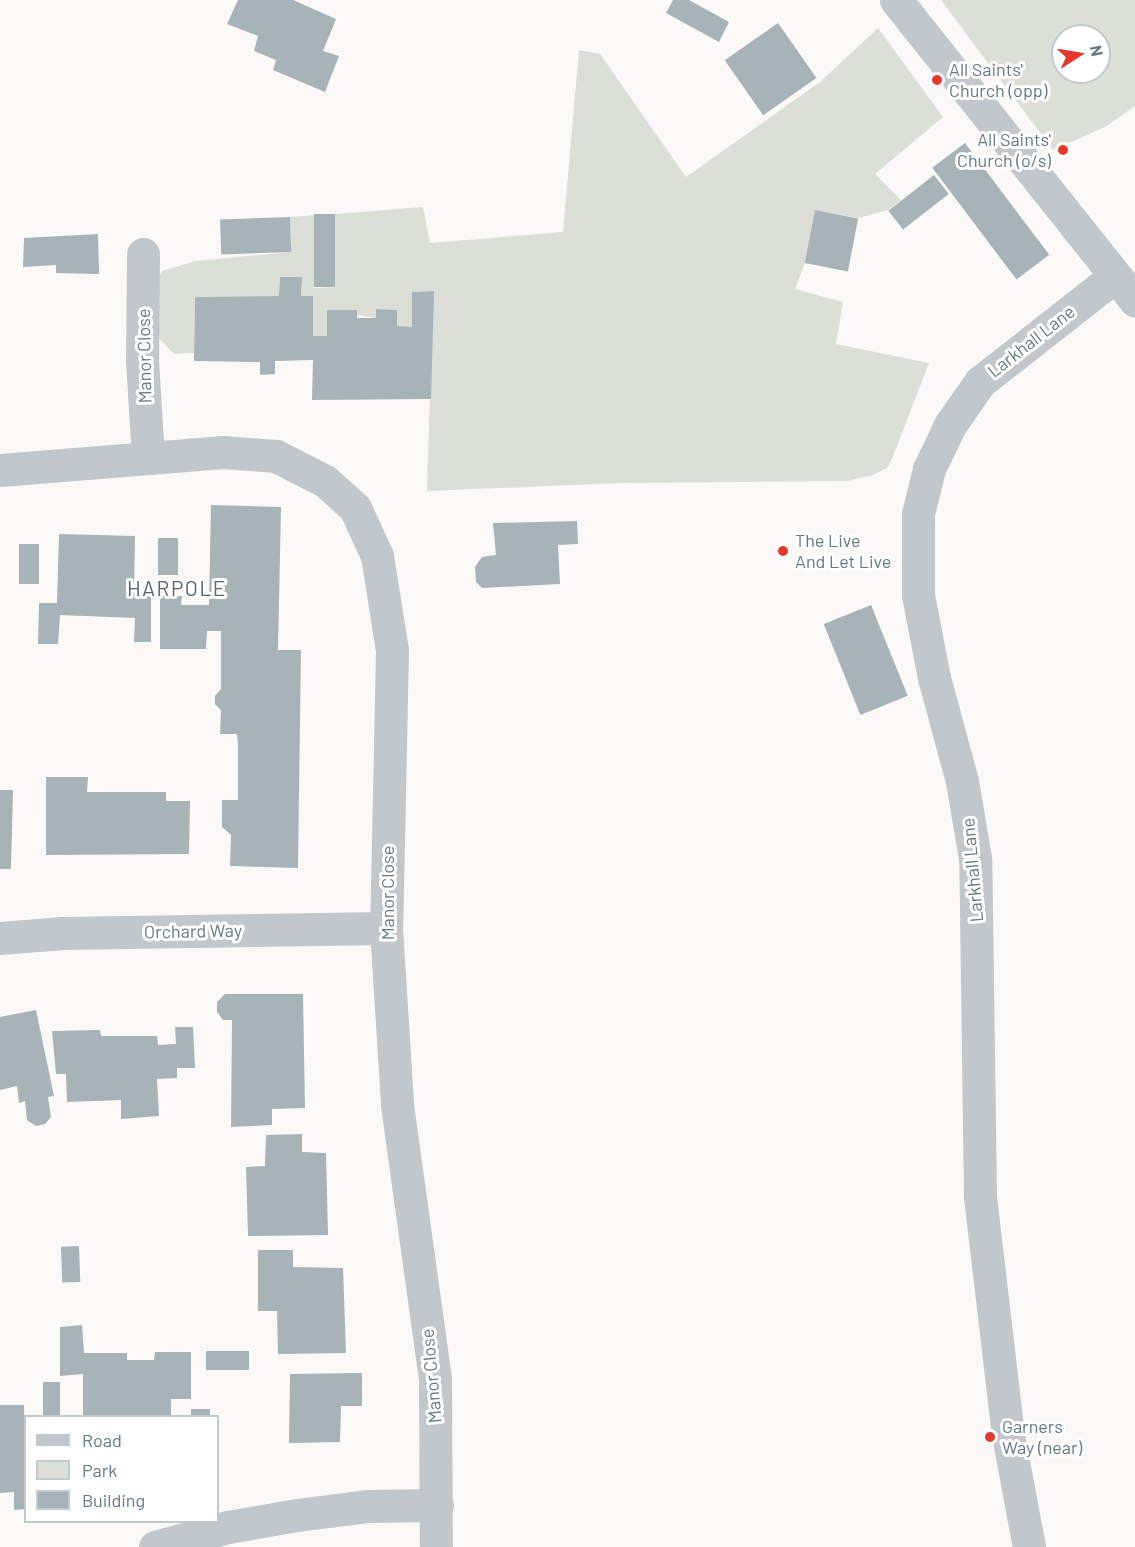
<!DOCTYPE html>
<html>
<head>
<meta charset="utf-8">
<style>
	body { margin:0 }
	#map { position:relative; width:1135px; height:1547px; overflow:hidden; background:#faf9f8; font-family:Barlow,sans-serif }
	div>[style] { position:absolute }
	.green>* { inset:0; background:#dbdfd7 }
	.building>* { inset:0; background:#a7b3b7; transform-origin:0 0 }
	.street>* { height:33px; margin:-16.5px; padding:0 16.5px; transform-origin:16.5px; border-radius:16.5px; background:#c1c7ca }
	.dots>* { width:16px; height:16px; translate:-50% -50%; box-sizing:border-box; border:3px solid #fff; border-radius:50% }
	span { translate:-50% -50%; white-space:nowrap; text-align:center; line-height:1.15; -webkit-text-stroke:6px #fff; paint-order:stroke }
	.poi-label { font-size:18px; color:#647a83 }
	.left { translate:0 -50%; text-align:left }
	.right { translate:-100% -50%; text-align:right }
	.street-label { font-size:18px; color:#647a83 }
	.quarter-label { font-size:21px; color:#56676e; letter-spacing:1.5px }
	.legend { position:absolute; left:24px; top:1415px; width:195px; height:108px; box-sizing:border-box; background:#fff; border:2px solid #c1cacd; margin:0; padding:8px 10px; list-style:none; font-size:18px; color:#647a83 }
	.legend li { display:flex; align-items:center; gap:12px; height:30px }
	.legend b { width:30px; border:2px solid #c1cacd }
	.north { position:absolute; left:1051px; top:24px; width:60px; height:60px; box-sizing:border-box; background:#fff; border:2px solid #c1cacd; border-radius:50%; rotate:78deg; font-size:16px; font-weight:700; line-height:24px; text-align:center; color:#647a83 }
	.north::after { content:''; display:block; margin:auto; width:21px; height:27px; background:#e8372a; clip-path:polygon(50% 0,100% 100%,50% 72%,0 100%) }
</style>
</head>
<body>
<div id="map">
	<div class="green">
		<i style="clip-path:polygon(evenodd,941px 0,1135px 0,1135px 106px,1105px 127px,1053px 150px,941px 0,1063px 36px,1099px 36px,1099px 72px,1063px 72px,1063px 36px)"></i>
		<i style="clip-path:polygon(878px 28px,943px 117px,875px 174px,901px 200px,888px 210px,858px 218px,815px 210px,805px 263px,795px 289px,843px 302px,836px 344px,929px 363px,892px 459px,887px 468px,873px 475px,847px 481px,620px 483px,427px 491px,433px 291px,412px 292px,412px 327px,397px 326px,397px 310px,376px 309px,376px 318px,327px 310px,327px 336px,313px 336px,313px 296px,301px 296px,302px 278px,279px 296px,195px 297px,194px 353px,174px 354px,157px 336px,156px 280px,162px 271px,195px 261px,291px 252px,290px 217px,314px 215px,314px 288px,335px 287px,335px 214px,423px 207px,430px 243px,563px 232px,579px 50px,600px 54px,686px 177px,820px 82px)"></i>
	</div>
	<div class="building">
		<i style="clip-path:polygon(238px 0,293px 0,336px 19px,323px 51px,339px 56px,325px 92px,273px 70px,276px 60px,254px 51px,258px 36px,227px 24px)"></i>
		<i style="clip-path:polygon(673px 0,689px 0,729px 22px,719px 42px,666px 13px)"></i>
		<i style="left:778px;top:23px;width:67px;height:65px;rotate:55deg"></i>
		<i style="left:965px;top:143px;width:140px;height:41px;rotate:53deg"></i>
		<i style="left:934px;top:175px;width:24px;height:58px;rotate:52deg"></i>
		<i style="left:815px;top:210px;width:44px;height:54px;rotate:11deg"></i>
		<i style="left:335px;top:214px;width:73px;height:21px;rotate:90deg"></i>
		<i style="left:290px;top:217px;width:35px;height:70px;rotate:88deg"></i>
		<i style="clip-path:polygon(98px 234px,99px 274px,56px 273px,56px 265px,23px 267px,24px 238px)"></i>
		<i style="clip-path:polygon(280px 277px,302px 277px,301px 296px,313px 296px,313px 336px,327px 336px,327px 310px,357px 310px,357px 318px,376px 318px,376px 309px,397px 310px,397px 326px,412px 327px,412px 292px,434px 291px,431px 399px,312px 400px,313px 360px,275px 361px,275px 374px,260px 375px,260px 362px,194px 361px,195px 297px,279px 296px)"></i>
		<i style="clip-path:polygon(211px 505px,281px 507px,278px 650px,301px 650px,298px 868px,230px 866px,231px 835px,222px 827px,222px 800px,238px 800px,238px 745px,237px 734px,220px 734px,221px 710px,215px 704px,215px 696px,221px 689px,221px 631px,207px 631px,206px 649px,160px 649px,160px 596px,182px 596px,181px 605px,209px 605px)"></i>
		<i style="clip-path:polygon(577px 521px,578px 544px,558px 545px,560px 584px,482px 588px,476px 582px,475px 567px,482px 557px,496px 555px,493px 523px)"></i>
		<i style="clip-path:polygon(59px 534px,135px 536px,134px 593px,151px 593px,151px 642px,134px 642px,135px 618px,60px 615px,58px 644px,38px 644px,39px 603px,57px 603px)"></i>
		<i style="left:158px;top:538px;width:20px;height:37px"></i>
		<i style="left:19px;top:544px;width:20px;height:40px"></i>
		<i style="left:871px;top:605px;width:98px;height:51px;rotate:68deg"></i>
		<i style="clip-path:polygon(46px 777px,88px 777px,87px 792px,166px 792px,166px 801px,190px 801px,189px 854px,46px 855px)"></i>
		<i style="clip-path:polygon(0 790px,13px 790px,11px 869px,0 869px)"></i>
		<i style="clip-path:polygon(225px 994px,303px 994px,305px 1108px,272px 1109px,272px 1125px,231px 1127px,232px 1020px,223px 1020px,217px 1012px,217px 1002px)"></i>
		<i style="clip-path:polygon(36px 1010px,54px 1096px,48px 1097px,51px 1117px,45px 1124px,36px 1126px,27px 1120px,25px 1101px,19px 1103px,17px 1086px,0 1090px,0 1017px)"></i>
		<i style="clip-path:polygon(175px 1027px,193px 1027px,195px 1068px,177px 1068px,177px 1078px,157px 1079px,159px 1116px,121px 1119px,121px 1100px,67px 1102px,66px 1074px,56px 1074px,52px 1031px,100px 1030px,101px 1036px,157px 1036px,158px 1045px,176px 1044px)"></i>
		<i style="clip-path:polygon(302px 1134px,302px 1152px,326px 1153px,328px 1235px,248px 1236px,246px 1167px,265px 1166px,266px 1135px)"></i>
		<i style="left:79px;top:1246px;width:36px;height:18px;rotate:88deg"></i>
		<i style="clip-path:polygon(258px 1250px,293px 1250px,293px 1267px,343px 1268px,346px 1353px,278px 1354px,277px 1311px,258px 1311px)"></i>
		<i style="clip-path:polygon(82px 1325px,84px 1353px,127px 1353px,127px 1360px,154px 1360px,155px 1352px,191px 1352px,191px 1399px,171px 1399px,171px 1416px,83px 1416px,83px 1374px,60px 1376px,60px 1327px)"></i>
		<i style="left:206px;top:1351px;width:43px;height:19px"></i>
		<i style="clip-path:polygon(362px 1373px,362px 1406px,341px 1406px,340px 1442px,289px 1443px,290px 1374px)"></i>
		<i style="left:43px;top:1382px;width:17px;height:34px"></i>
		<i style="clip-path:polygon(0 1405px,24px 1405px,26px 1509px,14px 1510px,14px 1492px,0 1493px)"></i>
		<i style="left:191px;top:1409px;width:19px;height:7px"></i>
	</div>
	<div class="street">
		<i style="left:896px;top:0;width:384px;rotate:51.5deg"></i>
		<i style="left:143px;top:254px;width:106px;rotate:90.5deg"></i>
		<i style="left:142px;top:360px;width:98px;rotate:86.5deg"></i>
		<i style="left:0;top:470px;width:224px;rotate:-4.6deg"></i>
		<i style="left:223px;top:452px;width:53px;rotate:4.3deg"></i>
		<i style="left:276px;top:456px;width:55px;rotate:27deg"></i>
		<i style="left:325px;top:481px;width:40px;rotate:42deg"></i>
		<i style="left:355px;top:508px;width:53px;rotate:65.4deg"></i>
		<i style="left:377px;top:556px;width:95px;rotate:80.9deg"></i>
		<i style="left:392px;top:650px;width:278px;rotate:91.2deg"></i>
		<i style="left:386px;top:928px;width:177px;rotate:86.4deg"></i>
		<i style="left:397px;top:1105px;width:277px;rotate:82.1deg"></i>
		<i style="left:435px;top:1379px;width:168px;rotate:89.7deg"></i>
		<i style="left:0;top:938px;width:63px;rotate:-4.5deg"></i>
		<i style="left:63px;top:933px;width:323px;rotate:-0.9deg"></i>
		<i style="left:155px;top:1547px;width:76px;rotate:-15.3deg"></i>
		<i style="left:228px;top:1527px;width:70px;rotate:-9.9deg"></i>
		<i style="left:297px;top:1515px;width:72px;rotate:-7.2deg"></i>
		<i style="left:368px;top:1506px;width:69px;rotate:-0.8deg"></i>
		<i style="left:1029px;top:1547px;width:114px;rotate:-100.6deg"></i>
		<i style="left:1008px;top:1435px;width:241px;rotate:-96.7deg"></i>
		<i style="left:980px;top:1196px;width:338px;rotate:-90.8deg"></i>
		<i style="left:975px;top:858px;width:78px;rotate:-99.6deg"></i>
		<i style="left:962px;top:781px;width:107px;rotate:-105.2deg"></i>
		<i style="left:934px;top:678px;width:85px;rotate:-100.9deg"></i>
		<i style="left:918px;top:595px;width:81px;rotate:-90deg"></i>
		<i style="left:918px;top:514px;width:46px;rotate:-76.3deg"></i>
		<i style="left:929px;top:469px;width:49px;rotate:-64.5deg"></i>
		<i style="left:950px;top:425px;width:52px;rotate:-55.1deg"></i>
		<i style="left:980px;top:382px;width:170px;rotate:-38.1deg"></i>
	</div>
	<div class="dots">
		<i style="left:937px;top:80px;background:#e8372a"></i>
		<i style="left:1063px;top:150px;background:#e8372a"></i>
		<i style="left:783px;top:551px;background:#e8372a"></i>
		<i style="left:990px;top:1437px;background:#e8372a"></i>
	</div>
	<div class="poi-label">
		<span class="left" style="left:949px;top:80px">All Saints'<br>Church (opp)</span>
		<span class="right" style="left:1051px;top:150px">All Saints'<br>Church (o/s)</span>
		<span class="left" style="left:795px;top:551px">The Live<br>And Let Live</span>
		<span class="left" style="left:1002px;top:1437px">Garners<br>Way (near)</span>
	</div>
	<div class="street-label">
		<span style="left:1031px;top:341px;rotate:-38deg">Larkhall Lane</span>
		<span style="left:144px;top:356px;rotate:-91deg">Manor Close</span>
		<span style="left:972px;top:870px;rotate:-95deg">Larkhall Lane</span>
		<span style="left:387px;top:893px;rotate:-90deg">Manor Close</span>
		<span style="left:193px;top:931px;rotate:-1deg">Orchard Way</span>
		<span style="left:431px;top:1376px;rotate:-95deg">Manor Close</span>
	</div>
	<div class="quarter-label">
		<span style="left:177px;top:588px">HARPOLE</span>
	</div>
	<ul class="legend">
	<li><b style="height:8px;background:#c1c7ca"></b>Road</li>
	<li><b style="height:16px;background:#dbdfd7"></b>Park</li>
	<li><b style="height:16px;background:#a7b3b7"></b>Building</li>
	</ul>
	<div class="north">N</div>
</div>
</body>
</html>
